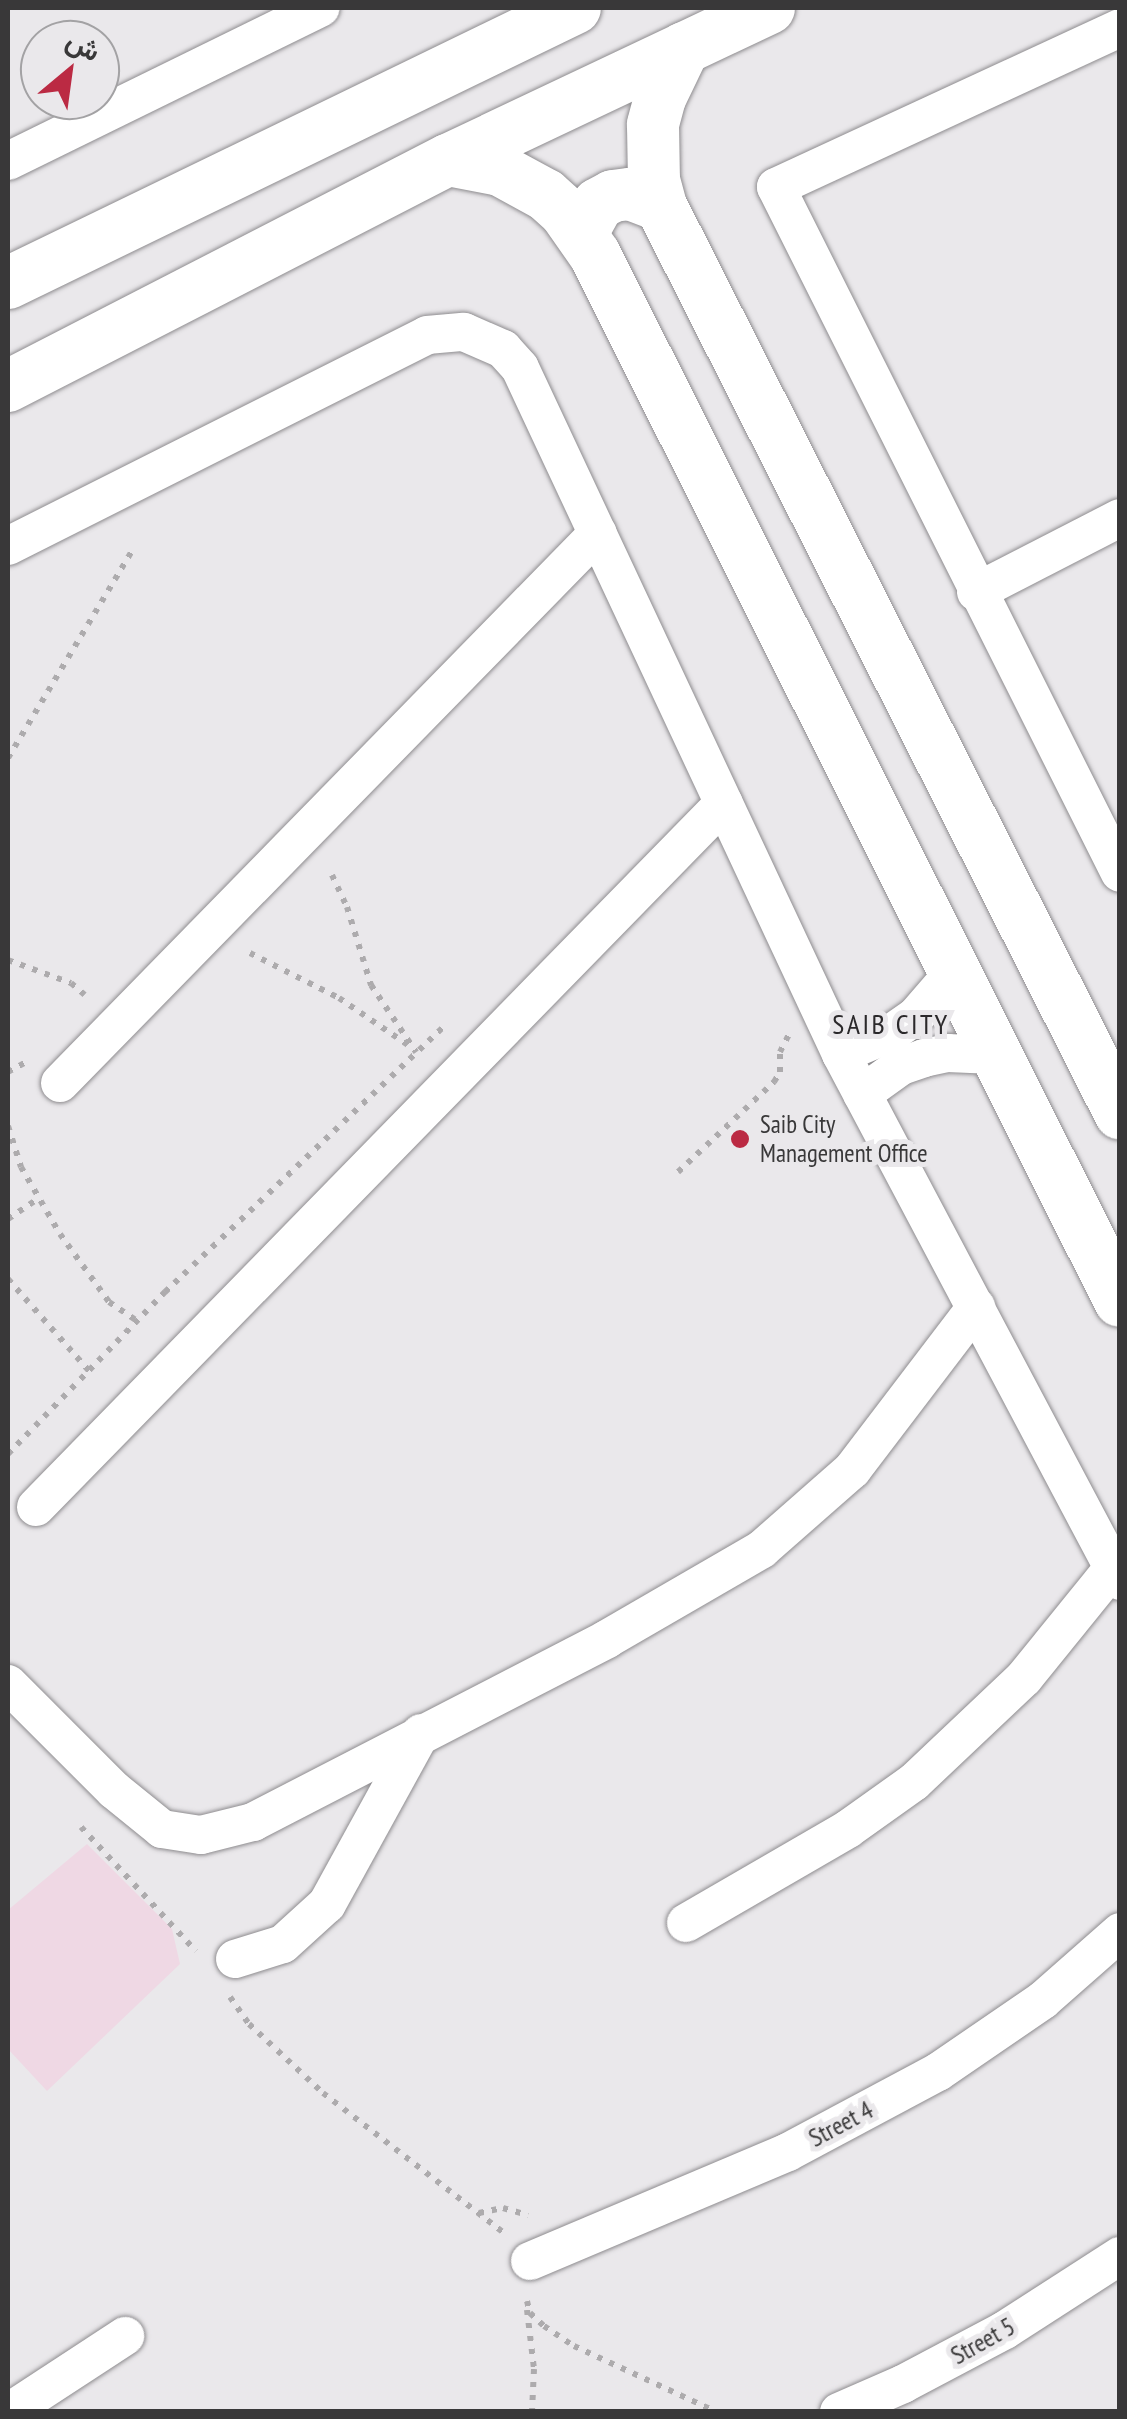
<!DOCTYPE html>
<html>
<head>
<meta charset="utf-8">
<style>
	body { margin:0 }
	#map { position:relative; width:1127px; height:2419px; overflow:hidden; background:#eae8eb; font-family:"PT Sans Narrow",Vazirmatn,sans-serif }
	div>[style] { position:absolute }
	.industrial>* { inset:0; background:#efd8e4 }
	.path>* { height:6px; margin-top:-3px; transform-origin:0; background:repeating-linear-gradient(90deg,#adabad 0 5px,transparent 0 13px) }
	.roads { filter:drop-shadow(0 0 2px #8e8c8f) drop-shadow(0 0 2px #8e8c8f) }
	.street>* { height:38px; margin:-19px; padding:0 19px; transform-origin:19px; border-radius:19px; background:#fff }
	.secondary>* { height:52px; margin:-26px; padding:0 26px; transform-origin:26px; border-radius:26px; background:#fff }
	.dots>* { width:28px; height:28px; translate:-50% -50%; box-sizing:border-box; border:5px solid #eae8eb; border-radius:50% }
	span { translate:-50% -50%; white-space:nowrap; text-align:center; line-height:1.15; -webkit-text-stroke:10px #eae8eb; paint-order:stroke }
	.poi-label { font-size:25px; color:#393839 }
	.left { translate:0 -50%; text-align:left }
	.street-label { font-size:25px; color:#393839 }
	.neighbourhood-label { font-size:28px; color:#2b292b; letter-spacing:2.5px }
	.frame { position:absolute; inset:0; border:10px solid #393839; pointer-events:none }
	.north { position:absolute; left:20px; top:20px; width:100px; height:100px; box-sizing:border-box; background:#eae8eb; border:2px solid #a3a2a4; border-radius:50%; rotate:29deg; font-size:28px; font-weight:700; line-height:40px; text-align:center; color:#393839 }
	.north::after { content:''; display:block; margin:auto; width:35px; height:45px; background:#bb2a43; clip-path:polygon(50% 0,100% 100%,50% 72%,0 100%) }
</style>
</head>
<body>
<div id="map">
	<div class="industrial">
		<i style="clip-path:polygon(87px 1844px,172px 1929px,180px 1964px,47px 2091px,8px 2049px,8px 1910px)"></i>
	</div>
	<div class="path">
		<i style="left:8px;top:758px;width:241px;rotate:-59.1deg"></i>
		<i style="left:332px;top:875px;width:35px;rotate:65deg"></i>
		<i style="left:347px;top:907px;width:82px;rotate:72.9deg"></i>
		<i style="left:371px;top:985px;width:81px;rotate:56.1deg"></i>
		<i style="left:250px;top:953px;width:100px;rotate:26.8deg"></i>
		<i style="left:339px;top:998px;width:83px;rotate:34.3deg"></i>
		<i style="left:8px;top:960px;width:67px;rotate:20.1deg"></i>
		<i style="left:71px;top:983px;width:18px;rotate:41deg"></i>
		<i style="left:8px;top:1072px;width:21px;rotate:-29deg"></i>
		<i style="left:8px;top:1126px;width:43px;rotate:72.4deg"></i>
		<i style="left:21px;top:1167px;width:78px;rotate:59.8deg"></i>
		<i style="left:60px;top:1234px;width:84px;rotate:54.2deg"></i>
		<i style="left:109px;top:1302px;width:34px;rotate:34deg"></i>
		<i style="left:678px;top:1172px;width:132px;rotate:-43.2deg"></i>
		<i style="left:774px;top:1082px;width:12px;rotate:-59deg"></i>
		<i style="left:780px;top:1072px;width:20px;rotate:-90deg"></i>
		<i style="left:780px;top:1052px;width:20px;rotate:-63deg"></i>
		<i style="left:8px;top:1219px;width:37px;rotate:-34deg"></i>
		<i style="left:8px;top:1279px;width:123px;rotate:48.6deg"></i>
		<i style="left:8px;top:1454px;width:226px;rotate:-45.9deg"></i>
		<i style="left:165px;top:1292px;width:383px;rotate:-43.6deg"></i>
		<i style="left:81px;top:1827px;width:169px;rotate:47.2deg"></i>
		<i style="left:230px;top:1997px;width:33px;rotate:55deg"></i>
		<i style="left:249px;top:2024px;width:101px;rotate:43deg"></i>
		<i style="left:323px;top:2093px;width:229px;rotate:37.7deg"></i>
		<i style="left:479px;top:2213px;width:25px;rotate:-12deg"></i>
		<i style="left:503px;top:2208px;width:26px;rotate:16deg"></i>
		<i style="left:527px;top:2301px;width:12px;rotate:76deg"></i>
		<i style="left:530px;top:2313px;width:19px;rotate:43deg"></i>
		<i style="left:544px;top:2326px;width:36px;rotate:34deg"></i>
		<i style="left:574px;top:2346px;width:157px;rotate:24.8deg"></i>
		<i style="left:527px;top:2310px;width:59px;rotate:83.2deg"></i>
		<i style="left:534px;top:2369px;width:43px;rotate:92.7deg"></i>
	</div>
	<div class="roads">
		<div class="street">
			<i style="left:1120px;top:28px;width:379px;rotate:155.2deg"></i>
			<i style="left:776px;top:187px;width:767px;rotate:63.37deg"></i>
			<i style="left:8px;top:161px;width:348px;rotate:-26.1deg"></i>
			<i style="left:8px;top:546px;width:469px;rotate:-26.7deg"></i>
			<i style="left:427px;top:335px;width:37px;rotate:-5deg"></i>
			<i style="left:464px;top:332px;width:43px;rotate:23.6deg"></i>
			<i style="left:503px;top:349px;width:25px;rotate:48deg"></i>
			<i style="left:520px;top:368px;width:757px;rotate:64.92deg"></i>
			<i style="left:841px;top:1054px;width:596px;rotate:62.1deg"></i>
			<i style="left:976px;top:592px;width:162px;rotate:-27.2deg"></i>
			<i style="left:841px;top:1054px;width:56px;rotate:-22.9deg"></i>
			<i style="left:893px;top:1032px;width:28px;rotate:-35deg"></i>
			<i style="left:916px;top:1016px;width:57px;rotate:-49.3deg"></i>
			<i style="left:60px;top:1083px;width:769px;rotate:-45.63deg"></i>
			<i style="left:862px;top:1094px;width:48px;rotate:-35.7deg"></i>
			<i style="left:901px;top:1066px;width:24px;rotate:-19deg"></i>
			<i style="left:924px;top:1058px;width:24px;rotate:-12deg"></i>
			<i style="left:947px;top:1053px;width:48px;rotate:2.4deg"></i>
			<i style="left:36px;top:1507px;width:984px;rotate:-45.66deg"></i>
			<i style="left:8px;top:1684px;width:150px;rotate:45deg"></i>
			<i style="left:114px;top:1790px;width:62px;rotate:39.1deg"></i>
			<i style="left:162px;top:1829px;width:39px;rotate:9deg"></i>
			<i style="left:201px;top:1835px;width:54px;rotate:-14deg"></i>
			<i style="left:253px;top:1822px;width:399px;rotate:-27.3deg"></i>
			<i style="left:607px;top:1639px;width:179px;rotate:-30.1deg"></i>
			<i style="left:762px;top:1549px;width:120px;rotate:-41.3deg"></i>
			<i style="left:852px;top:1470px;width:205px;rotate:-52.7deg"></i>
			<i style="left:686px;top:1923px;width:187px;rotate:-30.1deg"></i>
			<i style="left:848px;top:1829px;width:81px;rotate:-35.5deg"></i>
			<i style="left:914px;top:1782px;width:151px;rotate:-43.4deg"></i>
			<i style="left:1024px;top:1678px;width:141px;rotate:-51deg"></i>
			<i style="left:235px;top:1959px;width:50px;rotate:-17.4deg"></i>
			<i style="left:283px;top:1944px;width:59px;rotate:-42.3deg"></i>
			<i style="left:327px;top:1904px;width:195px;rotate:-61.2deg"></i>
			<i style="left:530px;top:2261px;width:280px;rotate:-22.9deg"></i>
			<i style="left:788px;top:2152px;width:170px;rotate:-28.1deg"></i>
			<i style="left:938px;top:2072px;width:127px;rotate:-34.4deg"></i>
			<i style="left:1043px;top:2000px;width:103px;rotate:-41.4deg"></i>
			<i style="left:9px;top:2412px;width:139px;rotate:-33.2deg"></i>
			<i style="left:839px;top:2412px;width:70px;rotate:-23.6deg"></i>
			<i style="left:903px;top:2384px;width:115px;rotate:-27.9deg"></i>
			<i style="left:1005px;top:2330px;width:137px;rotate:-32.8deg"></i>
		</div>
		<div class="secondary">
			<i style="left:684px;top:48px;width:55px;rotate:115.6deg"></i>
			<i style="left:660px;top:98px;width:28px;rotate:105deg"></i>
			<i style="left:653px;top:125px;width:55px;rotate:89deg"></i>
			<i style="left:654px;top:180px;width:27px;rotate:75deg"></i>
			<i style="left:661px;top:206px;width:1017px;rotate:63.16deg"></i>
			<i style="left:448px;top:160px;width:53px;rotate:10.9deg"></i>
			<i style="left:500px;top:170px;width:52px;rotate:28.5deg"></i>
			<i style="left:546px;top:195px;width:25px;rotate:42deg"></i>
			<i style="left:565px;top:212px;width:52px;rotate:55.1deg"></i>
			<i style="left:595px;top:255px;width:1170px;rotate:63.35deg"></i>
			<i style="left:582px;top:233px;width:33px;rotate:-61deg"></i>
			<i style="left:598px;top:204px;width:17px;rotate:-28deg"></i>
			<i style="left:613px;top:196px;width:17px;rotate:-7deg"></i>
			<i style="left:630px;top:194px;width:33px;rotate:21deg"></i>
			<i style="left:8px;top:283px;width:630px;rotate:-25.87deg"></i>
			<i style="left:8px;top:386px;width:495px;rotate:-27.2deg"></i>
			<i style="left:448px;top:160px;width:355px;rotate:-25.3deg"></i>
		</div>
	</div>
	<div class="dots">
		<i style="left:740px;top:1139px;background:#bb2a43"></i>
	</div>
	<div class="poi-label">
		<span class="left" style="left:760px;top:1139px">Saib City<br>Management Office</span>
	</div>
	<div class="street-label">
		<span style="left:841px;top:2124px;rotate:-28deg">Street 4</span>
		<span style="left:983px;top:2341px;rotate:-29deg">Street 5</span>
	</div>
	<div class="neighbourhood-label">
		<span style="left:891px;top:1024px">SAIB CITY</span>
	</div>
	<div class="frame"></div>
	<div class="north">ش</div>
</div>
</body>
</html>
